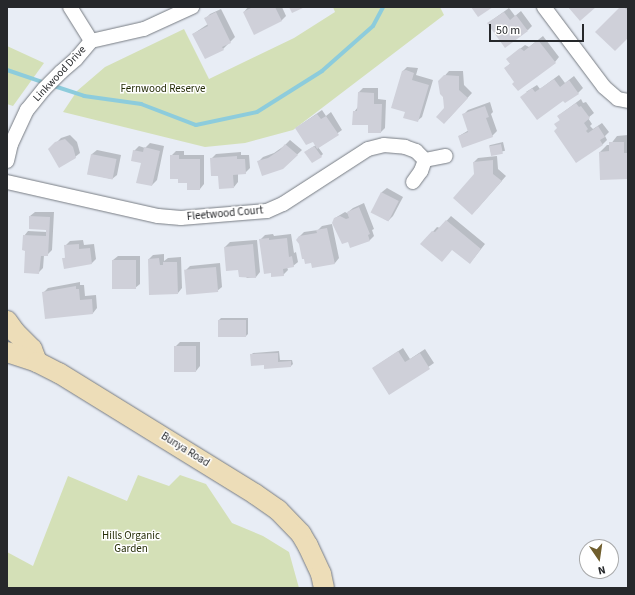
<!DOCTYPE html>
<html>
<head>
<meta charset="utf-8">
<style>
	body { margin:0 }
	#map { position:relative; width:635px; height:595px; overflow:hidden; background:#e8edf5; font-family:"Source Sans 3",sans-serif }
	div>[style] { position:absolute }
	.green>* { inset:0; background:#d4e0b7 }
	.shadow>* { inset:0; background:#0003; transform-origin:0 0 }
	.stream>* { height:4px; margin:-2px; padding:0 2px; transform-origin:2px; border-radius:2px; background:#8dccdc }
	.building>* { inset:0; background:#cfd0d9; transform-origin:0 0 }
	.roads { filter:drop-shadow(0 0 1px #777c83) drop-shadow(0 0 1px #777c83) }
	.minor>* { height:14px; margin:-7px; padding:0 7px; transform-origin:7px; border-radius:7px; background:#fff }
	.secondary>* { height:20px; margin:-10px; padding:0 10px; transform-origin:10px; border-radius:10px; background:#edddb8 }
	span { translate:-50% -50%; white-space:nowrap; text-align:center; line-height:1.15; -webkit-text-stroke:3px #fff; paint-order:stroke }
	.street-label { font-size:11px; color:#26282b }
	.park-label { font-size:11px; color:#262e08 }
	.frame { position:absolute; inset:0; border:8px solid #26282b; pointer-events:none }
	.north { position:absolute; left:579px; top:539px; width:40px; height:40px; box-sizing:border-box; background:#fff; border:1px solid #a8a9aa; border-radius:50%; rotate:167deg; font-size:11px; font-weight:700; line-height:16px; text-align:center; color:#26282b }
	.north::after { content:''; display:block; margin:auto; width:14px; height:18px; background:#705e2d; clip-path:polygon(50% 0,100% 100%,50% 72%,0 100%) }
	.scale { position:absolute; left:489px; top:24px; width:95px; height:18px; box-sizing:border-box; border:2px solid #26282b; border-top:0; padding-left:5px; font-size:12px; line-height:14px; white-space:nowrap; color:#26282b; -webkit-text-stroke:3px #fff; paint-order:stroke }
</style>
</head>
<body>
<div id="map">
	<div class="green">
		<i style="clip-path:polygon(333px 7px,440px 7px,444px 15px,293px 130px,245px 143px,205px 147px,63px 112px,77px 91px,105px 67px,184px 29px,209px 79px,294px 38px,335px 12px)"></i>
		<i style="clip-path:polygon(7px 46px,44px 63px,13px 106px,7px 104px)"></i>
		<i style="clip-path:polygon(138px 475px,169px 486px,180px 475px,206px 484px,232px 523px,263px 536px,289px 552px,299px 588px,7px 588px,7px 552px,33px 566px,68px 476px,127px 501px)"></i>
	</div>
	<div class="shadow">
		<i style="clip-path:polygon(248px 7px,282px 7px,286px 16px,282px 20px,254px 33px,244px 12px)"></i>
		<i style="clip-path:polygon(621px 7px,628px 7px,628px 37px)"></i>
		<i style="clip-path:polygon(509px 8px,515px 16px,521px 11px,532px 26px,528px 30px,488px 23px)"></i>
		<i style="clip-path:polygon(221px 9px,235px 37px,223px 49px,193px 34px,208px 24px,205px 19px,210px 14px)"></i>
		<i style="clip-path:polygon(543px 36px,559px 57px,555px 62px,515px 81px,505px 68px,511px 63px,512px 55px,525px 45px,529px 47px)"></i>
		<i style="clip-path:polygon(407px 67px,418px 68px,416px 75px,433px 80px,422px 117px,417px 121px,406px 111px,403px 71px)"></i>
		<i style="clip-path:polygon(449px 71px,463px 71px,464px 85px,472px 93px,449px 118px,439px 82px)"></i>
		<i style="clip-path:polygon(559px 75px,565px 83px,574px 76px,583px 88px,578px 93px,564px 100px,526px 92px,537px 85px,540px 89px)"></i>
		<i style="clip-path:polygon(363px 88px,378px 88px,378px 99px,386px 100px,385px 128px,381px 132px,354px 112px,358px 107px,358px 93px)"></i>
		<i style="clip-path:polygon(581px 99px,583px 103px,586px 102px,594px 113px,588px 118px,592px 124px,590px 126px,593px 129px,602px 123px,609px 132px,605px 136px,607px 140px,603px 144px,576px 162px,558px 128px,560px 120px,558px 116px)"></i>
		<i style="clip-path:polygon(490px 102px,493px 112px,491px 114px,497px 131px,492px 136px,459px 136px,469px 130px,463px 115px,468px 110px)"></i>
		<i style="clip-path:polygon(322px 110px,326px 116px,331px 112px,342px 130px,318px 147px,323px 154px,321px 156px,308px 150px,316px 145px,313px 140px,296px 128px)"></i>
		<i style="clip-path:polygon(70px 135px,77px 142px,80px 153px,75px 157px,49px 150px,61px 138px)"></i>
		<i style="clip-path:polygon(628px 135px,628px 178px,600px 152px,607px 145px,610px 145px,617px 136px)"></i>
		<i style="clip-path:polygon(290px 140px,302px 150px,282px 169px,259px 161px,263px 157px,274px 153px,284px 146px)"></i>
		<i style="left:503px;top:142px;width:9px;height:14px;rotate:77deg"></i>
		<i style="clip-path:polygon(150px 143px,164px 146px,157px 180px,152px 185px,142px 163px,134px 151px,139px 146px,145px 148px)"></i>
		<i style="clip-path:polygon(97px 150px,121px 155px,117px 175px,112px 179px,88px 174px,92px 154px)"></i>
		<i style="clip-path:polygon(176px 151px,184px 151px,184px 155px,204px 155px,204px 184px,200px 189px,188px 182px,171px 156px)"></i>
		<i style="clip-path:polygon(241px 152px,241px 155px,249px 155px,250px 168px,245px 173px,238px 173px,238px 182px,234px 187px,219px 175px,211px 159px,216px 154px)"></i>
		<i style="clip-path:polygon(497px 156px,498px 169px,506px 176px,477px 209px,474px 162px,478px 158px)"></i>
		<i style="clip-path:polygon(387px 188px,403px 197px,393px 216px,388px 221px,372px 212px,382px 192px)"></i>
		<i style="clip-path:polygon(364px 203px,374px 229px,372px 230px,374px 236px,370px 240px,348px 241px,335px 218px,345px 212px,349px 214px,348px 212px,353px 208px)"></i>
		<i style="clip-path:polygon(35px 212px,54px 212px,52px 250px,47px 255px,44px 255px,43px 268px,38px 273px,26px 250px,24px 236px,28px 231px,47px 232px,47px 229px,30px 216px)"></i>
		<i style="clip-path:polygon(451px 216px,485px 244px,474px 258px,453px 249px,422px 244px,437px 227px,440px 228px)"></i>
		<i style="clip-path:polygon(332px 224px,339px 258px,335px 263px,312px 262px,300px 236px,304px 232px,318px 230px,322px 226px)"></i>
		<i style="clip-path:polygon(273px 234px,274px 236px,291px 234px,294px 253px,296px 252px,298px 262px,293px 266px,287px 267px,288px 270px,283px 275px,261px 239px,265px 235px)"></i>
		<i style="clip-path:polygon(83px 240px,84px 245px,94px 244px,96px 259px,92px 263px,64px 259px,66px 256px,65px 246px,70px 241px)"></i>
		<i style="clip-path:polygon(257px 240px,260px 272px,256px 277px,247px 278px,239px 269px,225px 247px,230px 242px)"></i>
		<i style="clip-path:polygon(164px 254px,164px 261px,168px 258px,181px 257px,182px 288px,178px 293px,149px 259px,153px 255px)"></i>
		<i style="clip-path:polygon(118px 256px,140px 256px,140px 284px,135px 288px,113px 260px)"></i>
		<i style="clip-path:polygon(220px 263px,222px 287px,217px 291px,185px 271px,190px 266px)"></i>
		<i style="clip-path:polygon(80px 282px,80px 285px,84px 285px,85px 296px,96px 295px,97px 308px,93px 313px,43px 293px,48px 288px)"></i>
		<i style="clip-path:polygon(221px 318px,248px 318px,248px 334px,246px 336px,219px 320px)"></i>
		<i style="clip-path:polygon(180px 342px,200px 342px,200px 366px,196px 371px,175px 347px)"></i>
		<i style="clip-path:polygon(403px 348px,410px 359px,425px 349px,434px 363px,389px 394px,373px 368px)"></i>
		<i style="clip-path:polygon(279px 351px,280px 360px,292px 360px,293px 364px,291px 366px,265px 364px,251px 355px,253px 353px)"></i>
	</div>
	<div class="stream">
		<i style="left:7px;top:70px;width:40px;rotate:18.9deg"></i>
		<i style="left:51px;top:85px;width:35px;rotate:18deg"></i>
		<i style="left:84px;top:96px;width:58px;rotate:8deg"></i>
		<i style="left:141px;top:104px;width:59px;rotate:20.9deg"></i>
		<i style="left:196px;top:125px;width:62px;rotate:-12deg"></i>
		<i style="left:257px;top:112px;width:77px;rotate:-32.2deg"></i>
		<i style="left:322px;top:71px;width:68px;rotate:-41.4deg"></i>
		<i style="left:373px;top:26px;width:21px;rotate:-62deg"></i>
	</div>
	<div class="building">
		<i style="clip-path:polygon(253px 7px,275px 7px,282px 21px,254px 35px,243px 12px)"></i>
		<i style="clip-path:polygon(289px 7px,305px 7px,292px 13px)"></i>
		<i style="clip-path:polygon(471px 7px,493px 7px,478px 17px)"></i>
		<i style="clip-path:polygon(568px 7px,596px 7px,580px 21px)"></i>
		<i style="clip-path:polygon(620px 7px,624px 7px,628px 11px,628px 38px,615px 51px,595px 32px)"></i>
		<i style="clip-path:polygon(216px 12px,231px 43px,222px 47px,224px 50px,205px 59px,192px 34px,208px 26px,204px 18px)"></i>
		<i style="clip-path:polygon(504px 12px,510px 20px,516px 15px,528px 31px,505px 48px,487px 23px)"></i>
		<i style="clip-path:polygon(538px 40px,556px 63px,518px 91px,512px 84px,514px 82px,504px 68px,510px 64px,506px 59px,520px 48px,524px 51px)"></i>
		<i style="clip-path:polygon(406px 70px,414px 73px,412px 80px,429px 85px,418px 122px,403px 118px,405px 112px,391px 108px,402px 71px)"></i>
		<i style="clip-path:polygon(444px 75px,459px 76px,459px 90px,468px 98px,444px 124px,436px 117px,444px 108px,443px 97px,440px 94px,438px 81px)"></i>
		<i style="clip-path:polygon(554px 79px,560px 87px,569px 80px,579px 94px,565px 103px,563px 101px,537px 120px,520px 97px,532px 88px,535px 92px)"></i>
		<i style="clip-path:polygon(358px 92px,374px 93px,374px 104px,382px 104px,381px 133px,368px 133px,368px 125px,352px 125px,353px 111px,357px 111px)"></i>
		<i style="clip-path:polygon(576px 103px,579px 107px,581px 106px,590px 118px,584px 123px,588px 129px,586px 131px,588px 133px,598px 126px,605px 137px,600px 140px,603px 145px,576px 163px,554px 131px,557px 128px,554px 124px,560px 120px,557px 116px)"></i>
		<i style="clip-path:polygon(485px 106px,489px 117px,486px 118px,493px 137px,462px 148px,458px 136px,468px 132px,462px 114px)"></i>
		<i style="clip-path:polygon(317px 114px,321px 119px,326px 116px,339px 135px,317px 149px,313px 142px,306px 145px,295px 128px)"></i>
		<i style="clip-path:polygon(65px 139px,73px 147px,76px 158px,59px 168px,48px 149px,55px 142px)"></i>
		<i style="clip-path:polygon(609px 142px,624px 142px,624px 153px,628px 153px,628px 179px,600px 180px,599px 152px,609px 151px)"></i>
		<i style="clip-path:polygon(285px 144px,298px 155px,283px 169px,262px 176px,257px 161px,268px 158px,280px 150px)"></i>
		<i style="left:501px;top:144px;width:10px;height:12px;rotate:79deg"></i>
		<i style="clip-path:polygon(314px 146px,322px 157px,312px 163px,304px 152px)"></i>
		<i style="clip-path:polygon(144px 147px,160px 151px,152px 186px,136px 183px,141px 163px,131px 161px,133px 150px,143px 152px)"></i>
		<i style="left:91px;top:154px;width:26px;height:21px;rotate:11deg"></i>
		<i style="clip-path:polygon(170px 155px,179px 155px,179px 159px,200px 159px,200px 190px,187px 190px,187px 183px,178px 183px,178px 179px,170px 179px)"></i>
		<i style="clip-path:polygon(237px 156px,237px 159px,245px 159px,246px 174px,233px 175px,234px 188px,219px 189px,218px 176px,211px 176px,210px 158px)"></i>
		<i style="clip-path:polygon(493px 160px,493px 174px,502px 181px,472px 215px,453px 198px,474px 174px,473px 162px)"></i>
		<i style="left:381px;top:192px;width:20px;height:23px;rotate:27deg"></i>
		<i style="clip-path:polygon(359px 207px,370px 234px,368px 235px,370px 241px,350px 248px,348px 242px,342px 244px,332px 223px,334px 218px,340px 216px,346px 219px,349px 218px,347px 212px)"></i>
		<i style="clip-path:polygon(29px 216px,50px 217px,48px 256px,41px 256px,39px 274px,24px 273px,25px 251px,22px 250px,23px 235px,46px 236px,46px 230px,29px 229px)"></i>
		<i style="clip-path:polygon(446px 220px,481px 249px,470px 264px,452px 250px,442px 262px,420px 244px,432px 231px,435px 232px)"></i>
		<i style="clip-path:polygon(327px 228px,335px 264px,312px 268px,311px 263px,305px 264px,304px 259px,302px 259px,299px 244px,296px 240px,299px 236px,317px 233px,316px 230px)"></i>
		<i style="clip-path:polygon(269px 238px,269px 240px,287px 238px,289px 257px,292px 256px,294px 267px,283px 269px,284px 276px,271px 277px,271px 273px,264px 274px,259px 239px)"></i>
		<i style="clip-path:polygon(79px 244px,79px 249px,90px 248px,92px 264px,64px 269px,62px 258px,65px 258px,64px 245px)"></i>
		<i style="clip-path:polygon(253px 244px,256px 278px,239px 277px,238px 270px,226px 271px,224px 247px)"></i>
		<i style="clip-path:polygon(159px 258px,160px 265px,163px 265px,163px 262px,177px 262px,178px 294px,149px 295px,148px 259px)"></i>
		<i style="left:112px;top:260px;width:24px;height:29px"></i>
		<i style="left:216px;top:267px;width:25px;height:32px;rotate:85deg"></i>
		<i style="clip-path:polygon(76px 286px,76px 289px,79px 289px,80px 300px,92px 299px,93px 314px,45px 319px,42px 292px)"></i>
		<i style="left:218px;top:320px;width:28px;height:17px"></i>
		<i style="left:174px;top:346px;width:22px;height:26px"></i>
		<i style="clip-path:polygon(398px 351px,405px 362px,420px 353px,430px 369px,389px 395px,372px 368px)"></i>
		<i style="clip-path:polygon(278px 353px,278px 362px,291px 361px,291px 367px,264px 369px,264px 365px,251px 366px,250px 354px)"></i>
	</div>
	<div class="roads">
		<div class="minor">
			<i style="left:70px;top:7px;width:40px;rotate:58deg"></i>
			<i style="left:544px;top:7px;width:100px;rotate:53.1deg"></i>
			<i style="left:604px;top:87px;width:18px;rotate:41deg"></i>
			<i style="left:618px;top:99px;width:10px;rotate:11deg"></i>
			<i style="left:7px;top:161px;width:17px;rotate:-77deg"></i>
			<i style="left:11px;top:144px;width:38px;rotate:-65deg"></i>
			<i style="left:27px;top:110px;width:27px;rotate:-51deg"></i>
			<i style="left:44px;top:89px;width:24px;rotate:-45deg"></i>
			<i style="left:61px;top:72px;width:20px;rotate:-41deg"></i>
			<i style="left:76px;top:59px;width:23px;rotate:-50deg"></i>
			<i style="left:91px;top:41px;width:54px;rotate:-12.8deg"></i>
			<i style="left:144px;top:29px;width:53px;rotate:-24.6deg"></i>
			<i style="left:7px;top:182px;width:155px;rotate:12.7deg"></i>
			<i style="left:158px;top:216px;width:23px;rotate:5deg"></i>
			<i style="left:181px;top:218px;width:86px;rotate:-4.7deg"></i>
			<i style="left:267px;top:211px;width:17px;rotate:-24deg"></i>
			<i style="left:283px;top:204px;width:101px;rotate:-32.9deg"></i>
			<i style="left:368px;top:149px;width:16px;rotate:-14deg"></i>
			<i style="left:384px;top:145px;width:21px;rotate:5deg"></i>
			<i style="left:405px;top:147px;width:12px;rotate:20deg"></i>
			<i style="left:416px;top:151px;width:13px;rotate:45deg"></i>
			<i style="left:413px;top:182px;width:14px;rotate:-54deg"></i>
			<i style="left:421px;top:171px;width:12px;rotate:-70deg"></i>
			<i style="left:425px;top:160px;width:21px;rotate:-11deg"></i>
		</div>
		<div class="secondary">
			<i style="left:7px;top:321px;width:14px;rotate:54deg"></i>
			<i style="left:15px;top:332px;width:24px;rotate:45deg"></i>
			<i style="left:32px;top:349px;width:14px;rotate:69deg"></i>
			<i style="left:7px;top:352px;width:32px;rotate:18deg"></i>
			<i style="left:37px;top:362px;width:25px;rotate:27deg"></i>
			<i style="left:59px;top:373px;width:230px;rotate:31.7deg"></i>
			<i style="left:255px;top:494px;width:28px;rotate:35deg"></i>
			<i style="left:278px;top:510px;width:33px;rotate:46deg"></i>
			<i style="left:301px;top:534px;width:14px;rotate:60deg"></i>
			<i style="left:308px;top:546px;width:31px;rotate:65deg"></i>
			<i style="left:321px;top:574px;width:14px;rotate:78deg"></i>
		</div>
	</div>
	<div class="street-label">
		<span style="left:60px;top:74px;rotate:-47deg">Linkwood Drive</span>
		<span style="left:225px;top:214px;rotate:-5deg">Fleetwood Court</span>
		<span style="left:185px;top:450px;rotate:32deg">Bunya Road</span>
	</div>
	<div class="park-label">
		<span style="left:163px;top:89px">Fernwood Reserve</span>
		<span style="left:131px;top:543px">Hills Organic<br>Garden</span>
	</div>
	<div class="frame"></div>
	<div class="north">N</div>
	<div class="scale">50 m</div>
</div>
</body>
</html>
